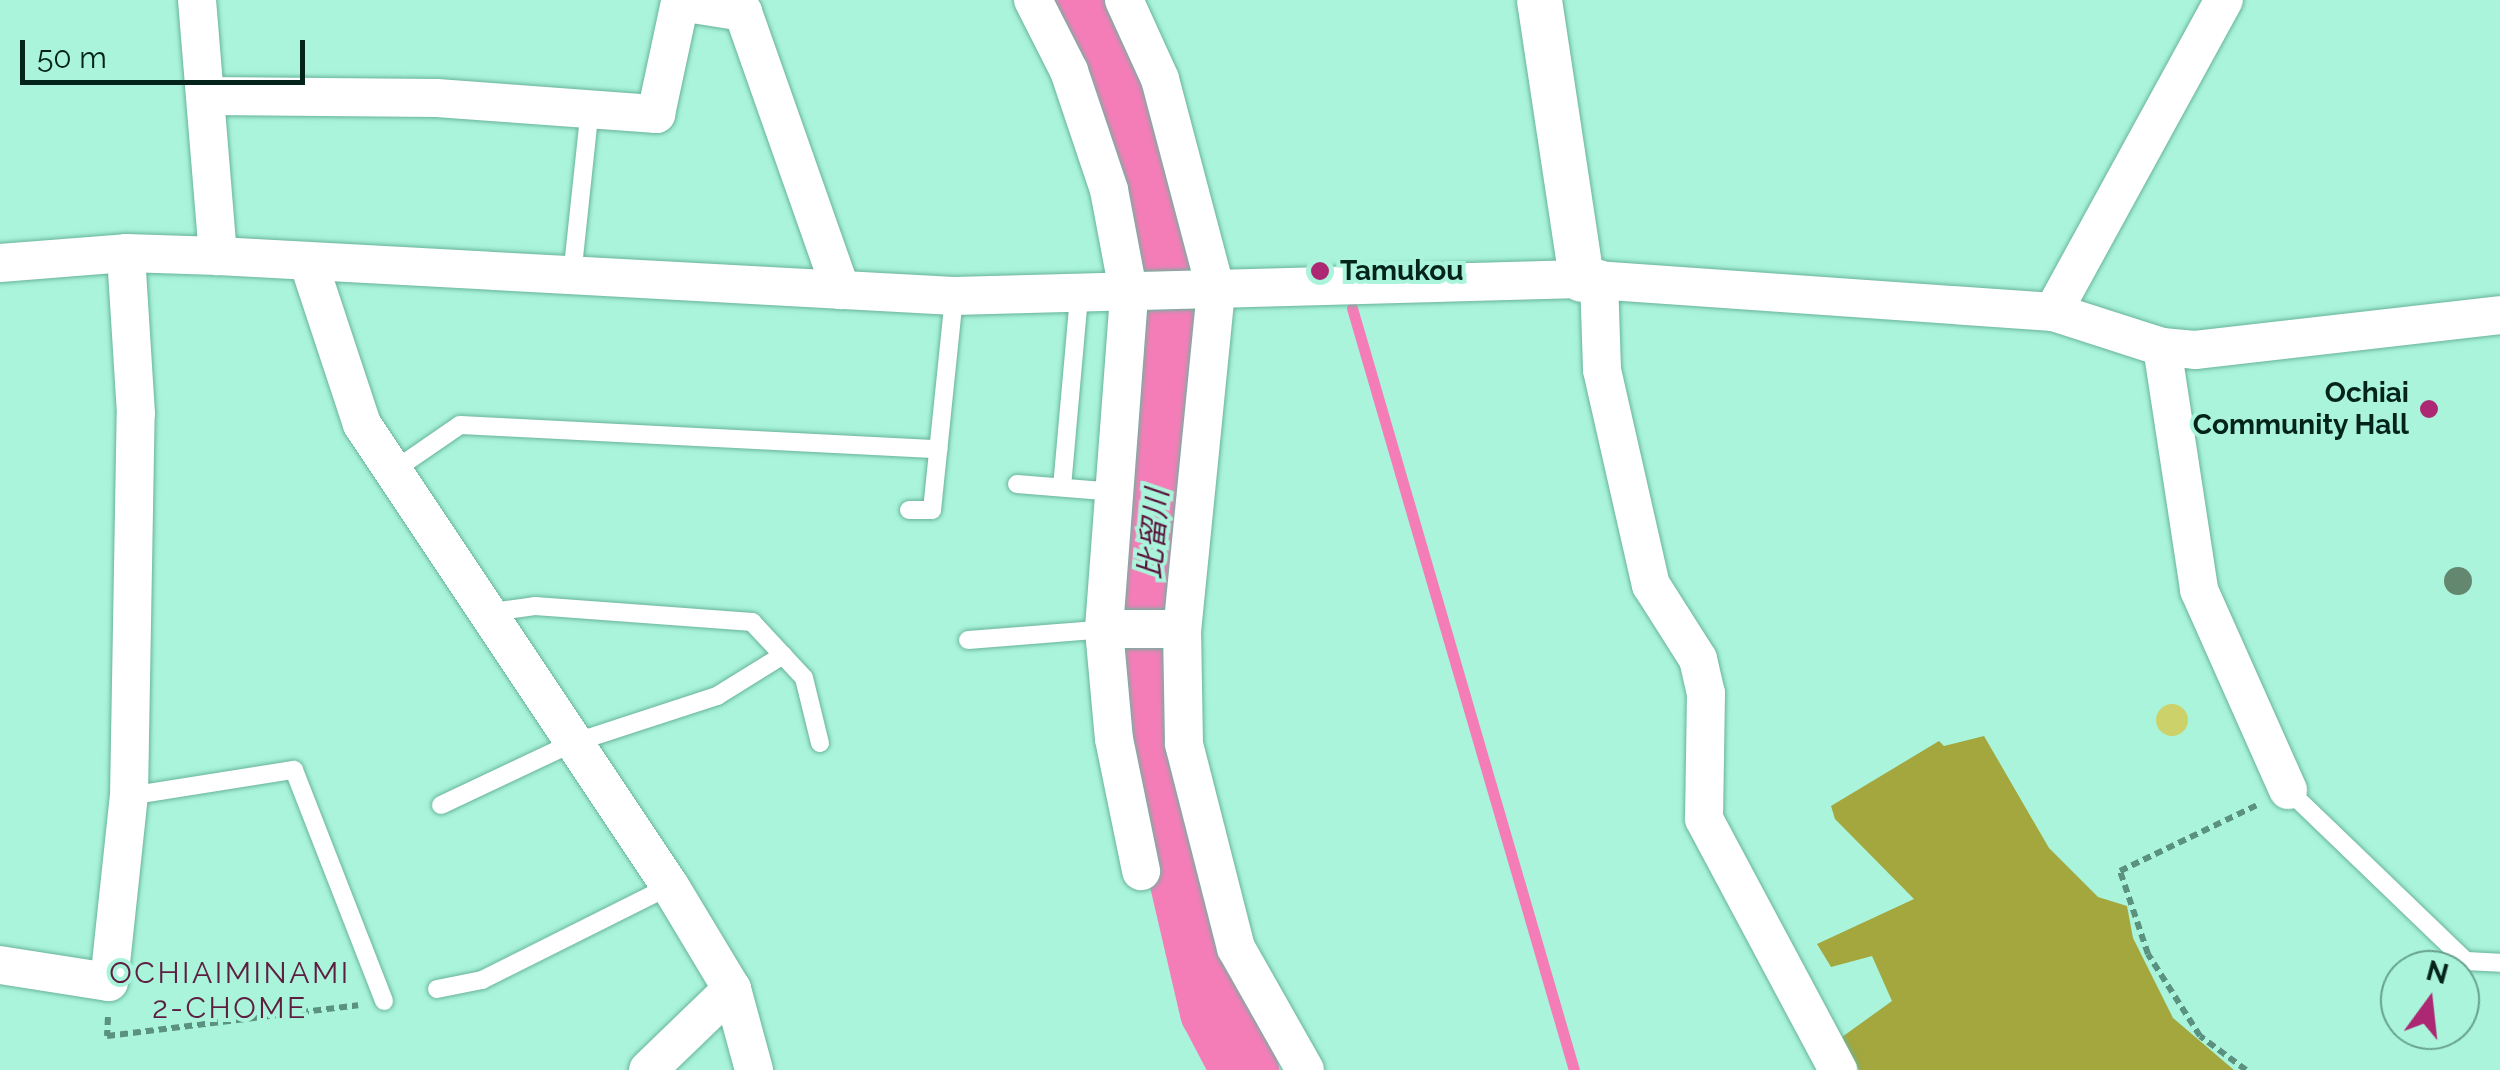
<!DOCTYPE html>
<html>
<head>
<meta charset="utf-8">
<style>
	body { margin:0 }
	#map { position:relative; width:2500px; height:1070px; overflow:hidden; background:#a9f4db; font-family:Raleway,"Noto Sans JP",sans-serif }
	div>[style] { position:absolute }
	.green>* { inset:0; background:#cdd169 }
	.round { border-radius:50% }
	.forest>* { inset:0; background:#a3a73e }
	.stream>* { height:11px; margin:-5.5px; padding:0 5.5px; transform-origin:5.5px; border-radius:5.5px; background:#f47db8 }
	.river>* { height:68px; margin:-34px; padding:0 34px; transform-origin:34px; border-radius:34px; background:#f47db8 }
	.path>* { height:6px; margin-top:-3px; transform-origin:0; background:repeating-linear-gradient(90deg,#5a917f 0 8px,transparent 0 13px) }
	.roads { filter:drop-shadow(0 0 2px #69b39b) drop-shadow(0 0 2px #69b39b) }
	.service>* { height:18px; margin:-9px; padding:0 9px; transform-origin:9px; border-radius:9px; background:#fff }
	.minor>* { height:38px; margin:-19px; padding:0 19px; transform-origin:19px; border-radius:19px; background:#fff }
	.tertiary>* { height:45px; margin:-22.5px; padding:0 22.5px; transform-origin:22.5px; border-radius:22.5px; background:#fff }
	.trees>* { width:28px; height:28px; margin:-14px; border-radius:50%; background:#64876f }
	.dots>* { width:28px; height:28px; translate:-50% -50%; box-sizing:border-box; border:5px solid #a9f4db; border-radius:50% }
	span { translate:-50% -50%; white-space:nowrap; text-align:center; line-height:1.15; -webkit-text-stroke:8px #a9f4db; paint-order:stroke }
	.poi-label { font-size:28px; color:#04241b; font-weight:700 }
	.left { translate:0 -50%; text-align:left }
	.right { translate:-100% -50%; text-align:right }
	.water-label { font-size:30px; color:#5b113b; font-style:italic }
	.neighbourhood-label { font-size:30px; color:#5d1e3f; letter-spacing:2.5px }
	.north { position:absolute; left:2380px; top:950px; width:100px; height:100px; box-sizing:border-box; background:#a9f4db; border:2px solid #67a18e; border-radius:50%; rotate:15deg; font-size:28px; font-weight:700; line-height:40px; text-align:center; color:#04241b }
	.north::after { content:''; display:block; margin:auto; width:35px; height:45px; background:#ac2873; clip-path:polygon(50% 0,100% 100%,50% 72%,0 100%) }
	.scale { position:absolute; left:20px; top:40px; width:285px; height:45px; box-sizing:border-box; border:5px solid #04241b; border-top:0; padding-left:12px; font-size:30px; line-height:35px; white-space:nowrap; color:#04241b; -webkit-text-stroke:8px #a9f4db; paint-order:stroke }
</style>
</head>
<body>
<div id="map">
	<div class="green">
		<i class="round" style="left:2156px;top:704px;width:32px;height:32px"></i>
	</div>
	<div class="forest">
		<i style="clip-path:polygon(1984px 736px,2049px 848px,2098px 897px,2127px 906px,2133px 938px,2173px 1018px,2234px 1070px,1859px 1070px,1842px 1037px,1892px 1001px,1872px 956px,1831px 967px,1817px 944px,1914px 899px,1835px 819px,1831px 806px,1939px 741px,1944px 746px)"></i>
	</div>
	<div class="stream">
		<i style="left:1352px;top:308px;width:794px;rotate:73.76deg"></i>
	</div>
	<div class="river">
		<i style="left:1076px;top:0;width:157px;rotate:67.5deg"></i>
		<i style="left:1136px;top:145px;width:109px;rotate:74.1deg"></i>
		<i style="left:1166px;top:250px;width:80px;rotate:85deg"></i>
		<i style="left:1173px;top:330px;width:264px;rotate:95.2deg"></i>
		<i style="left:1149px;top:593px;width:161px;rotate:88.2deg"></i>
		<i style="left:1154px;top:754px;width:264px;rotate:76.9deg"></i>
		<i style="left:1214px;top:1011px;width:67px;rotate:62.3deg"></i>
	</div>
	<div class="path">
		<i style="left:108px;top:1017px;width:19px;rotate:93deg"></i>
		<i style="left:107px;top:1036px;width:253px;rotate:-7deg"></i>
		<i style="left:2246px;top:1070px;width:57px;rotate:-143.5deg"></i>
		<i style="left:2200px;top:1036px;width:97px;rotate:-122.4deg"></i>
		<i style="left:2148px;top:954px;width:88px;rotate:-108.6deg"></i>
		<i style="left:2120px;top:871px;width:152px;rotate:-25.7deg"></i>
	</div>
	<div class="roads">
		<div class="service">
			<i style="left:572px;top:276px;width:169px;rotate:-83.9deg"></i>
			<i style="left:393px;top:471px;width:81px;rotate:-34.5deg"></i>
			<i style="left:460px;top:425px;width:479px;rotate:2.9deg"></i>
			<i style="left:1017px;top:484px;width:99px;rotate:4.6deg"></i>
			<i style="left:1062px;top:487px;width:191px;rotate:-84.9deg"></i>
			<i style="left:909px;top:510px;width:23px"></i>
			<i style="left:932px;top:510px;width:215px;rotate:-84.1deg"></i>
			<i style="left:485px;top:613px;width:50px;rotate:-8deg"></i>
			<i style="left:535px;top:606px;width:218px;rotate:4.2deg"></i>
			<i style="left:752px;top:622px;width:76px;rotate:47.1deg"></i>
			<i style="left:804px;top:678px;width:67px;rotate:76.2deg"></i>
			<i style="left:968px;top:640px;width:139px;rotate:-4.5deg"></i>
			<i style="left:2288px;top:790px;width:247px;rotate:43.9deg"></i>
			<i style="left:2466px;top:961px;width:34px;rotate:3deg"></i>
			<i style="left:129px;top:796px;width:167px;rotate:-9deg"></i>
			<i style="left:294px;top:770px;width:248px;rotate:68.7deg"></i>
			<i style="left:441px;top:805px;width:143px;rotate:-25.3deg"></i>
			<i style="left:570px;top:744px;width:155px;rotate:-18.1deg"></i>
			<i style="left:717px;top:696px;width:78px;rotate:-31.8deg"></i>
			<i style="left:437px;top:989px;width:46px;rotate:-11.3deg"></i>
			<i style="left:482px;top:980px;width:210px;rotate:-26.6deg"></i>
		</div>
		<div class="minor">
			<i style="left:197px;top:0;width:257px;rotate:85.3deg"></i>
			<i style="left:1033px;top:0;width:80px;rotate:63.1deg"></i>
			<i style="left:1069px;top:71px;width:126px;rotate:71.4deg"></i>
			<i style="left:1109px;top:190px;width:108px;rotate:79.3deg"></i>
			<i style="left:1129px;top:296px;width:335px;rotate:94.3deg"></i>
			<i style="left:1104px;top:630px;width:109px;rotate:84.8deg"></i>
			<i style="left:1114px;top:739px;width:135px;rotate:78.4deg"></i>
			<i style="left:1124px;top:0;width:87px;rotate:65.5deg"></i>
			<i style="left:1160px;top:79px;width:219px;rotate:75.2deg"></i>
			<i style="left:1216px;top:291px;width:340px;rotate:95.7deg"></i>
			<i style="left:1182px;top:629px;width:115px;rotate:89deg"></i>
			<i style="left:1184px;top:744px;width:211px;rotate:75.7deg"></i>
			<i style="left:1236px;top:948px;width:140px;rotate:60.5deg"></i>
			<i style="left:209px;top:96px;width:228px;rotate:0.5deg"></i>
			<i style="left:437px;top:98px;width:220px;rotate:4.2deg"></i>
			<i style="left:656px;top:114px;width:115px;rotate:-77.9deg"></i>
			<i style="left:680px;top:2px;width:64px;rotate:9deg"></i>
			<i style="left:743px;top:12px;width:295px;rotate:70.6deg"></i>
			<i style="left:0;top:263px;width:126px;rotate:-4.5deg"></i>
			<i style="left:126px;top:253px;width:92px;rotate:1.9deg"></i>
			<i style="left:218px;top:256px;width:737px;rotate:3.11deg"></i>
			<i style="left:954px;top:296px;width:627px;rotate:-1.55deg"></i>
			<i style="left:1581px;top:279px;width:473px;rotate:4deg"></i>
			<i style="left:2053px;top:312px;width:114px;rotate:17.8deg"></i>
			<i style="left:2162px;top:347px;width:33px;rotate:5deg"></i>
			<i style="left:2195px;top:350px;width:307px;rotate:-6.5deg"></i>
			<i style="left:309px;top:264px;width:169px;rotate:71.7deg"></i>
			<i style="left:362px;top:424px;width:555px;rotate:56.31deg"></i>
			<i style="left:670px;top:886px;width:120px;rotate:59deg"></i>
			<i style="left:732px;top:989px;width:84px;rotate:74.8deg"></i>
			<i style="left:1599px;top:279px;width:91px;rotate:88.1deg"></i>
			<i style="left:1602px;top:370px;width:221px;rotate:77.2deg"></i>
			<i style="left:1651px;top:585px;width:88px;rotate:57.6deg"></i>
			<i style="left:1698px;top:659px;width:35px;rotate:77deg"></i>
			<i style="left:1706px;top:693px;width:126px;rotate:90.9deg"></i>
			<i style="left:1704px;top:819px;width:285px;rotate:61.9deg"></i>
			<i style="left:2053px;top:312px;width:356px;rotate:-61.3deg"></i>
			<i style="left:2162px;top:347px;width:246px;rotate:81.3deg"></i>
			<i style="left:2199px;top:590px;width:219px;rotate:66deg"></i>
			<i style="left:1114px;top:629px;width:68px"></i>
			<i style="left:0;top:965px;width:110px;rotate:8.9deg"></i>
			<i style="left:109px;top:982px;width:187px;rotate:-83.9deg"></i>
			<i style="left:129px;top:796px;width:382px;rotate:-89deg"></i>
			<i style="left:136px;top:414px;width:161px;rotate:-93.6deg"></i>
			<i style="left:648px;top:1070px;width:117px;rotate:-44deg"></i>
		</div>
		<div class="tertiary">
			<i style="left:1539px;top:0;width:282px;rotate:81.4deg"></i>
		</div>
	</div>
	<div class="trees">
		<i style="left:2458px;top:581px"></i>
	</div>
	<div class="dots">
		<i style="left:1320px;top:271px;background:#ac2873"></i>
		<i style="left:2429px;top:409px;background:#ac2873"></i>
	</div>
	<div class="poi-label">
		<span class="left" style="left:1340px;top:271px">Tamukou</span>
		<span class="right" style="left:2409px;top:409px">Ochiai<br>Community Hall</span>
	</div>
	<div class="water-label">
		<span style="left:1154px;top:534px;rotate:-85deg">比留川</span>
	</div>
	<div class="neighbourhood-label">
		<span style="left:230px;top:990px">OCHIAIMINAMI<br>2-CHOME</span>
	</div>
	<div class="north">N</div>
	<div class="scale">50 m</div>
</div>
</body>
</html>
